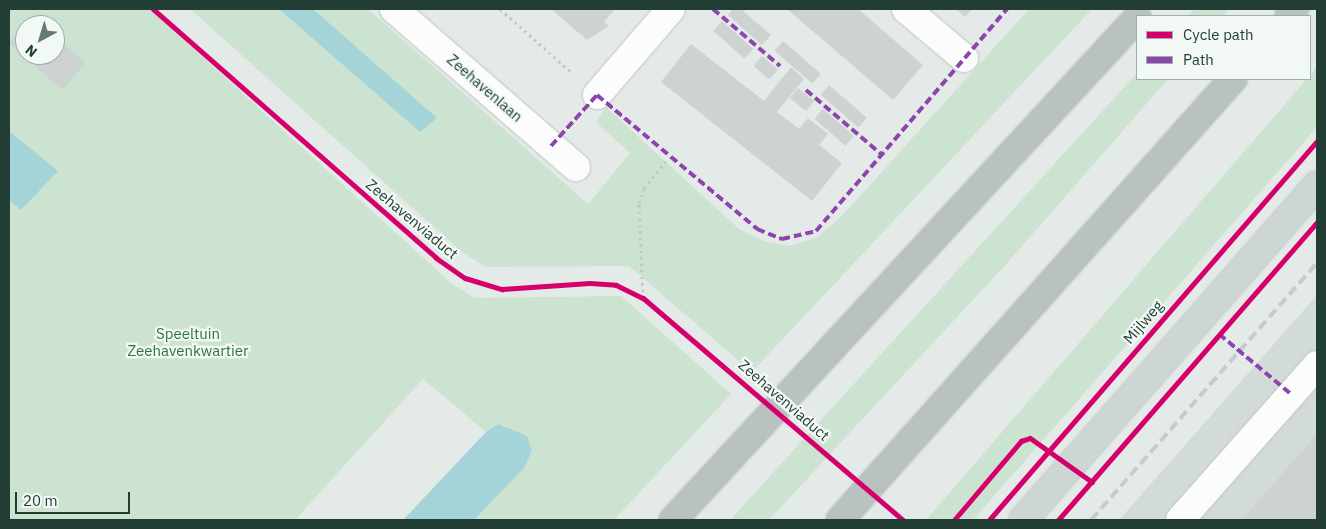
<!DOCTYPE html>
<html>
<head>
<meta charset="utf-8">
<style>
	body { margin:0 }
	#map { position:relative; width:1326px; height:529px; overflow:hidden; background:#e4eae7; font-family:"IBM Plex Sans",sans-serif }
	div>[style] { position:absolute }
	.built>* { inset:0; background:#d2dbd7 }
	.green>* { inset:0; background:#cde3d2 }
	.water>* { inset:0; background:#a4d4d8 }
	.building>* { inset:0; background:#ccd3d0; transform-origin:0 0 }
	.path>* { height:3px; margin-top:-1.5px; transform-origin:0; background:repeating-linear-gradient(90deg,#c1cac5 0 2.5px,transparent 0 6.5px) }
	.roads { filter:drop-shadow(0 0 1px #c1c7c4) drop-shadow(0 0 1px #c1c7c4) }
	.minor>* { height:28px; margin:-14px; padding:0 14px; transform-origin:14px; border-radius:14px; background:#fbfcfb }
	.major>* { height:28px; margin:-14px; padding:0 14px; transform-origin:14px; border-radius:14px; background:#cdd6d3 }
	.highway>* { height:28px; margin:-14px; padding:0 14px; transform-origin:14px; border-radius:14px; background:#bac2c0 }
	.rail>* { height:4px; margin-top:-2px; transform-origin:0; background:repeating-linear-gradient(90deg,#c7cbc9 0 10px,transparent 0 15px) }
	.quiet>* { height:4px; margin-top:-2px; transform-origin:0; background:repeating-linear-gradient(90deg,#8e44ad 0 8px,transparent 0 12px) }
	.cycleway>* { height:5px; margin:-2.5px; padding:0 2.5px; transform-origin:2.5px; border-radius:2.5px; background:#d6006c }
	span { translate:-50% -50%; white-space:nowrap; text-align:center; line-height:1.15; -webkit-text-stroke:4.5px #f2f9f5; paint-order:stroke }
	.street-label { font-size:15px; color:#213d34 }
	.park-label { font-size:15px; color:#2b7543 }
	.frame { position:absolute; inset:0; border:10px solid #213d34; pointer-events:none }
	.legend { position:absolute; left:1136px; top:15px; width:175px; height:65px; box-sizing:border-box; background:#f2f9f5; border:1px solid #9eaea8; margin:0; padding:6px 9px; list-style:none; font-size:15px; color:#213d34 }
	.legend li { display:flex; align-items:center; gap:10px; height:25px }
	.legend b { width:25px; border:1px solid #9eaea8 }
	.north { position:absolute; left:15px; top:15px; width:50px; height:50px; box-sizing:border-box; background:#f2f9f5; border:1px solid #9eaea8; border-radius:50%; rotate:219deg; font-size:14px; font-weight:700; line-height:20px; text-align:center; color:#213d34 }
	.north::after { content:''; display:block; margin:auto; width:18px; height:22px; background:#657a73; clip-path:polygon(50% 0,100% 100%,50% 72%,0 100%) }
	.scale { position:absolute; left:15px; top:492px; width:115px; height:22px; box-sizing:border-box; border:2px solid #213d34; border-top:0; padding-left:6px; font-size:15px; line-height:18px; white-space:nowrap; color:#213d34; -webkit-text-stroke:4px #f2f9f5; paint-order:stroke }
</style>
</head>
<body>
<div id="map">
	<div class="built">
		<i style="clip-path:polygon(1317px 295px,1317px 520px,1119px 520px)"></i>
	</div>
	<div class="green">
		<i style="clip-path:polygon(evenodd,9px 9px,150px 9px,451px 283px,475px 298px,621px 296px,731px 394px,614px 520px,474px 520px,524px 468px,532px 451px,527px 436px,500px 424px,486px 432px,423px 379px,295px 520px,9px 520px,9px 9px,25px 25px,55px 25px,55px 55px,25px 55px,25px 25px)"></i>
		<i style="clip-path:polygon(190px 9px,368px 9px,588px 204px,630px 153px,596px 122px,606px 107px,739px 229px,764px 241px,791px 246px,818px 237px,841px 217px,1029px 9px,1092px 9px,752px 372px,629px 266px,486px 267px,463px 253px)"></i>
		<i style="clip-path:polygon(1195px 9px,1230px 9px,1223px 16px,1188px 16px)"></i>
		<i style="clip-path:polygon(1317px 67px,1317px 127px,973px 520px,926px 520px)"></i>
		<i style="clip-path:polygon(1137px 73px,1137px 79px,1168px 79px,1009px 261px,769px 520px,730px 520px)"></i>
	</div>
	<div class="water">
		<i style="clip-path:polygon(279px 9px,313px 9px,437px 118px,420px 132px)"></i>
		<i style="clip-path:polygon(9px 131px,58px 171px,21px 210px,9px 200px)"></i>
		<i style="clip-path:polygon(499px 424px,527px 436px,532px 451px,524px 468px,474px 520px,403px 520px,486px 432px)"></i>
	</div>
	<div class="building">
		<i style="clip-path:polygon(551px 9px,615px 9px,604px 22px,609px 26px,587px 40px)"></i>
		<i style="clip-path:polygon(733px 9px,741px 9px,771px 35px,762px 45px,728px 15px)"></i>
		<i style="clip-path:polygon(787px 9px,858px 9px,923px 65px,893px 100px)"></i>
		<i style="clip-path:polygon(956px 9px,972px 9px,965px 17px)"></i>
		<i style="clip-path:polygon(33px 16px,43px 25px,25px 25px,25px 55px,55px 55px,55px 36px,86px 63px,62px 90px,9px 43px)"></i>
		<i style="left:722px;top:21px;width:42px;height:13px;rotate:42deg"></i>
		<i style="left:783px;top:41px;width:50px;height:13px;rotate:41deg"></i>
		<i style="clip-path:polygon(691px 44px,764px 101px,791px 67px,804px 79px,777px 112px,799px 129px,808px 118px,828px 134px,819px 145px,842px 163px,812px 201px,661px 82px)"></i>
		<i style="left:762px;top:56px;width:21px;height:13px;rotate:41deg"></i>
		<i style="left:829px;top:85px;width:50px;height:13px;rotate:41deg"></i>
		<i style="left:798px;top:88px;width:21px;height:13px;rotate:39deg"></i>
		<i style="left:823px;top:109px;width:41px;height:13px;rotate:41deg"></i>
		<i style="clip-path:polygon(1317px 434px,1317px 520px,1242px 520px)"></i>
	</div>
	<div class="path">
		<i style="left:500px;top:9px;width:96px;rotate:41.6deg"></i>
		<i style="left:643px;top:298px;width:95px;rotate:-92.4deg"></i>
		<i style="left:639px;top:203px;width:16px;rotate:-72deg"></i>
		<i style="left:644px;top:188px;width:40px;rotate:-50deg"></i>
	</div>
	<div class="roads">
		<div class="minor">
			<i style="left:394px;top:9px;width:241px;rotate:41deg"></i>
			<i style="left:906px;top:9px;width:76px;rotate:40.2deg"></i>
			<i style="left:597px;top:95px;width:113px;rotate:-49.3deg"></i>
			<i style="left:1180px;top:520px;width:207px;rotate:-48.5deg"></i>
		</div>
		<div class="major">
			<i style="left:1023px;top:520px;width:446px;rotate:-48.7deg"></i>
		</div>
		<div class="highway">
			<i style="left:1289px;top:16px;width:9px;rotate:-49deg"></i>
			<i style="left:673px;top:520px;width:684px;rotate:-47.25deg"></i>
			<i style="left:840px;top:520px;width:591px;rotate:-48.29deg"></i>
		</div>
	</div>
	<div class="rail">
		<i style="left:1091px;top:520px;width:342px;rotate:-48.7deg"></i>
	</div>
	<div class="quiet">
		<i style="left:713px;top:9px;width:88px;rotate:40.4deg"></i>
		<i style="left:806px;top:90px;width:99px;rotate:40.5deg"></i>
		<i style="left:551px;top:146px;width:69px;rotate:-48deg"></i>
		<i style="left:597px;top:95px;width:209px;rotate:39.9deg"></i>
		<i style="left:757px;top:229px;width:27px;rotate:22deg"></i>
		<i style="left:782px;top:239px;width:35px;rotate:-13deg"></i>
		<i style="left:816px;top:231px;width:293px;rotate:-49.3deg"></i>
		<i style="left:1219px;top:334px;width:94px;rotate:39.8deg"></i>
	</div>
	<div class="cycleway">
		<i style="left:153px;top:9px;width:377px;rotate:41.3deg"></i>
		<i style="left:436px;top:258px;width:35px;rotate:35deg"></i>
		<i style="left:465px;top:278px;width:39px;rotate:17deg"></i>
		<i style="left:502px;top:289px;width:88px;rotate:-3.9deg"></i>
		<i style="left:590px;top:283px;width:26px;rotate:4deg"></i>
		<i style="left:616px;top:285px;width:30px;rotate:26deg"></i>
		<i style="left:643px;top:298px;width:342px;rotate:40.5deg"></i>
		<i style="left:954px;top:520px;width:104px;rotate:-49.7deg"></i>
		<i style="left:1021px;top:441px;width:9px;rotate:-18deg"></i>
		<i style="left:1030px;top:438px;width:76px;rotate:35.4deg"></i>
		<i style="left:989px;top:520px;width:501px;rotate:-49.13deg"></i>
		<i style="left:1058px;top:520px;width:395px;rotate:-49deg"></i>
	</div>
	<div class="street-label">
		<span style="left:485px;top:88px;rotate:41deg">Zeehavenlaan</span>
		<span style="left:412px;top:219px;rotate:40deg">Zeehavenviaduct</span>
		<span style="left:1143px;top:322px;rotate:-49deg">Mijlweg</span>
		<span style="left:784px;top:400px;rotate:41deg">Zeehavenviaduct</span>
	</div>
	<div class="park-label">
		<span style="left:188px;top:342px">Speeltuin<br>Zeehavenkwartier</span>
	</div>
	<div class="frame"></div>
	<ul class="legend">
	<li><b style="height:6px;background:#d6006c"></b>Cycle path</li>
	<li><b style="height:6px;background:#8e44ad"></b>Path</li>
	</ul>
	<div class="north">N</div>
	<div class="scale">20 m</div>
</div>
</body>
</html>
